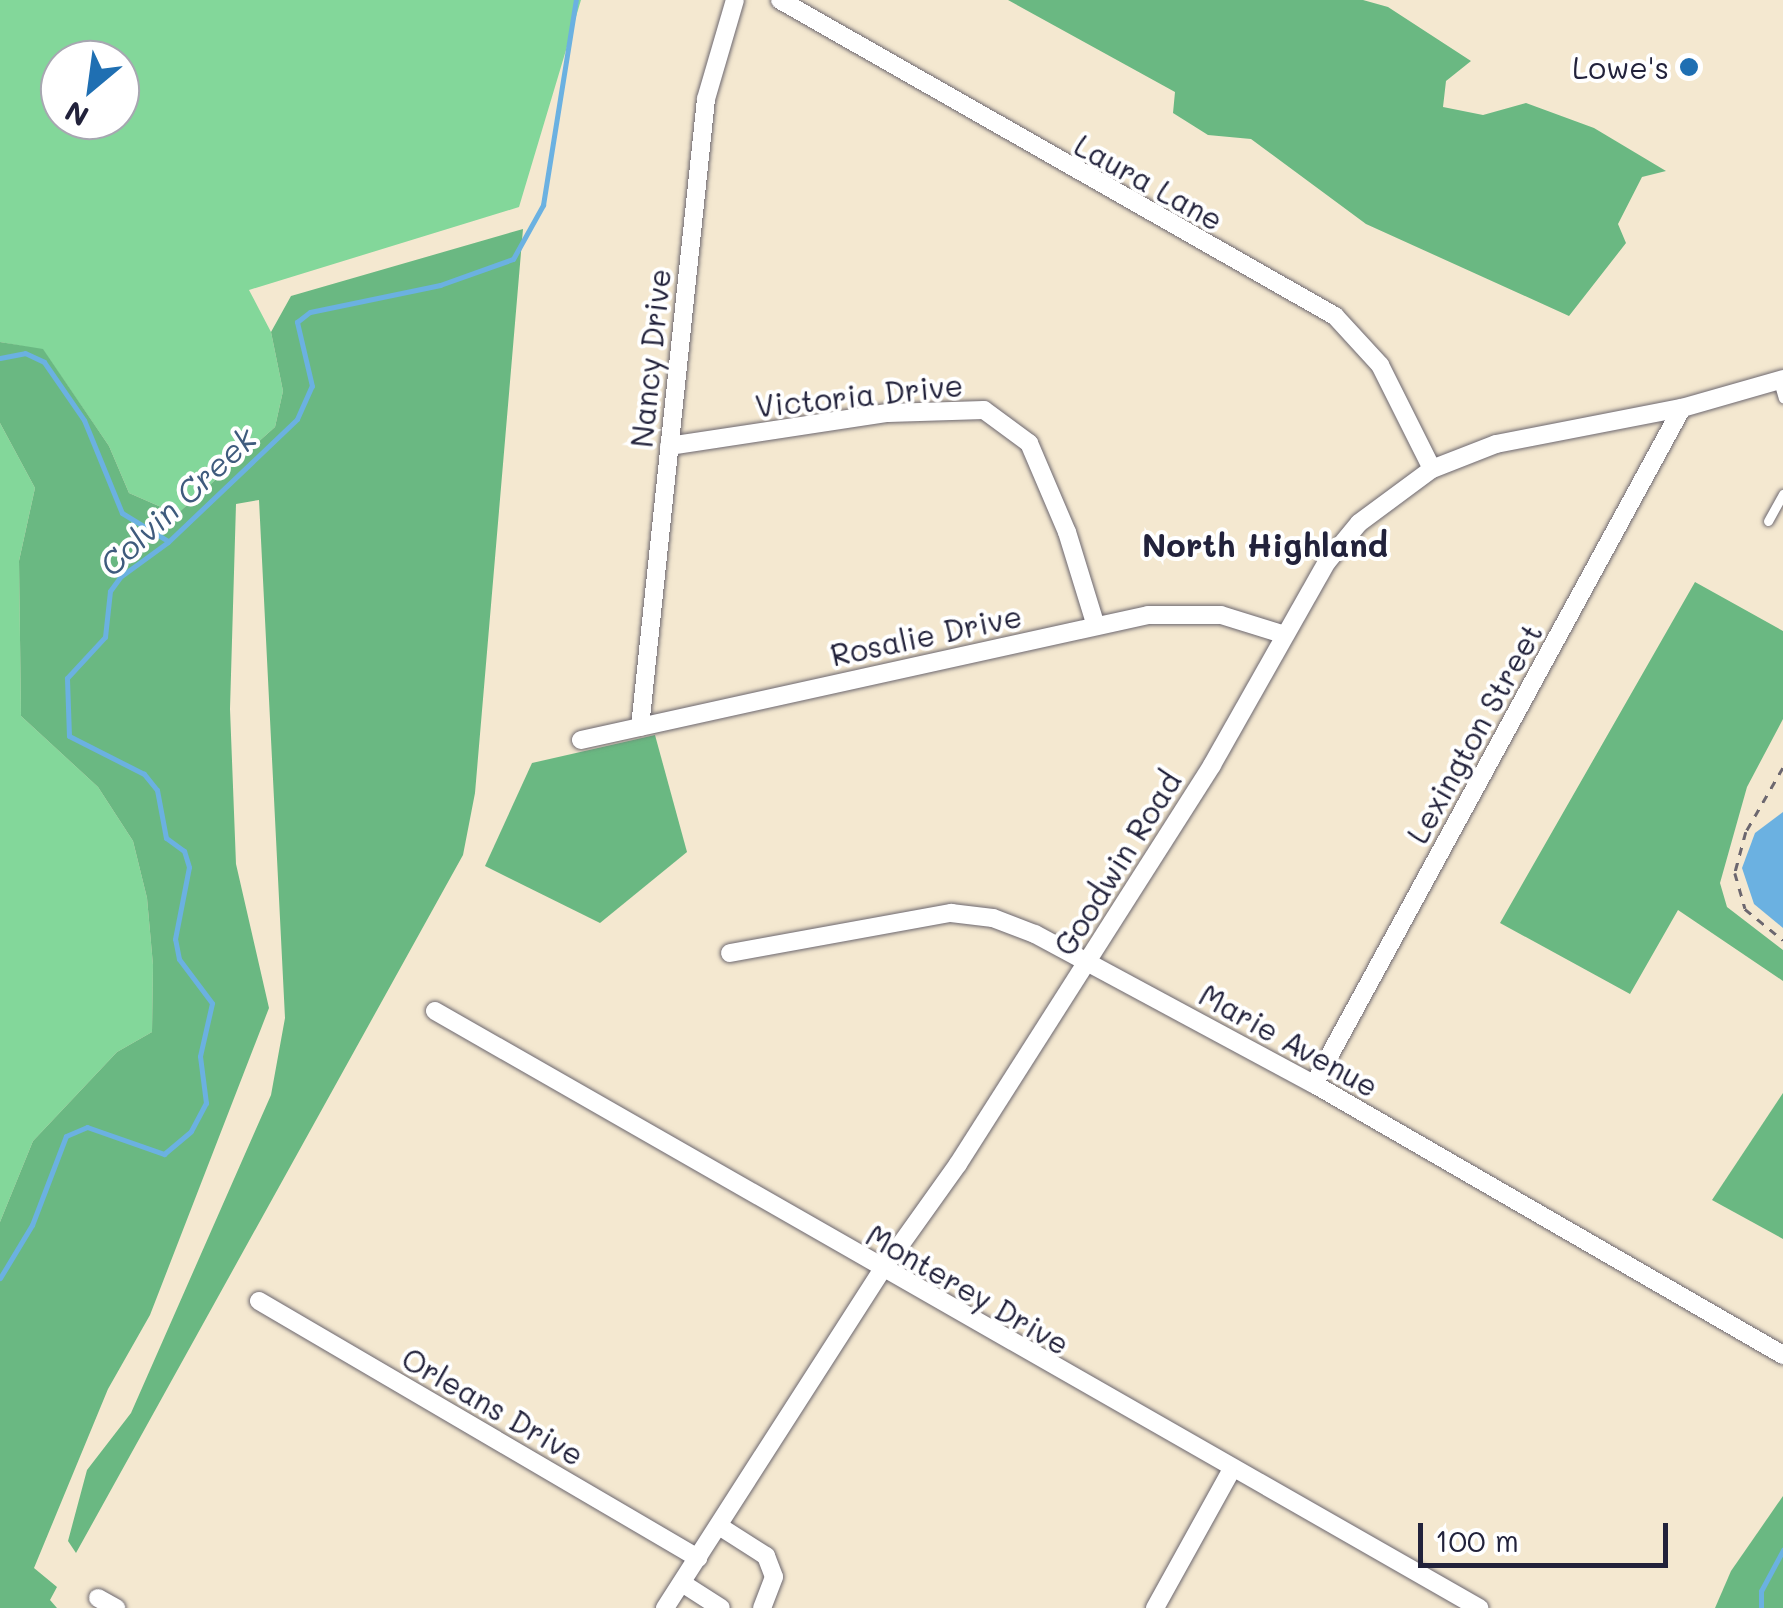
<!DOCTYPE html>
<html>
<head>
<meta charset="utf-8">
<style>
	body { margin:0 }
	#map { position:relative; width:1783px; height:1608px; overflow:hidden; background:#f4e8d0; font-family:Mali,sans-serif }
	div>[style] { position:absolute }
	.green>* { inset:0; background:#83d79a }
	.forest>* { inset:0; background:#6ab882 }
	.water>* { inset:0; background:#6bb1e1 }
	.stream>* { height:5px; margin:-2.5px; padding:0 2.5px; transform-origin:2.5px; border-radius:2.5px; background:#6bb1e1 }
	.path>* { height:2.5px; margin-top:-1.25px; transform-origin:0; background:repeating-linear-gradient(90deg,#6c676f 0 8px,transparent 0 16px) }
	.roads { filter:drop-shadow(0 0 2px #6c676f) drop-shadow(0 0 2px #6c676f) }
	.service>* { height:9px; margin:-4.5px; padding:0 4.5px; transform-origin:4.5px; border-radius:4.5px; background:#fff }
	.minor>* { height:18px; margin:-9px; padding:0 9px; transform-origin:9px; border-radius:9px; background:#fff }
	.dots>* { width:28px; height:28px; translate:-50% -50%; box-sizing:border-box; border:5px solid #fff; border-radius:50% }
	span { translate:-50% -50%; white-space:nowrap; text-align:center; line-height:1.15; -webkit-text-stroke:8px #fff; paint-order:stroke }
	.poi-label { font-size:30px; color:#22223b }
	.right { translate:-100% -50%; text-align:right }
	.street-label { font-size:30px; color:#22223b }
	.water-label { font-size:32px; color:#3f5b7d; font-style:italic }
	.neighbourhood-label { font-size:32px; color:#22223b; font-weight:700 }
	.north { position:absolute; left:40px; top:40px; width:100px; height:100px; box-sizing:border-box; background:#fff; border:2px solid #a7a7b1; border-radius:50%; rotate:209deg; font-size:28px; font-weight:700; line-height:40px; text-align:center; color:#22223b }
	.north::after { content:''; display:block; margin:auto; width:35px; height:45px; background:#1f6fb2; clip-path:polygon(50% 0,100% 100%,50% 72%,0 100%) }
	.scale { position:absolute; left:1418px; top:1523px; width:250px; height:45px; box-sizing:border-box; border:5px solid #22223b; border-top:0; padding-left:12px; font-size:30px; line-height:35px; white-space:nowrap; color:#22223b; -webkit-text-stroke:8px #fff; paint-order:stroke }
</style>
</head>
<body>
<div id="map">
	<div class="green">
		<i style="clip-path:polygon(evenodd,0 0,581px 0,519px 207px,249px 290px,271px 332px,283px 391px,275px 427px,177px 514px,129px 493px,109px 446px,43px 350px,0 342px,0 0,60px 60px,120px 60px,120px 120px,60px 120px,60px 60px)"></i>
		<i style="clip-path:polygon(0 423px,35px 488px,19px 561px,21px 716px,98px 787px,133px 841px,147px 898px,153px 965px,152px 1032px,117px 1052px,33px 1141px,0 1222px)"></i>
	</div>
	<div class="forest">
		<i style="clip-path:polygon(1008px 0,1363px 0,1388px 7px,1471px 61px,1446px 81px,1443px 107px,1483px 115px,1526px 103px,1594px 128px,1666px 171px,1642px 177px,1618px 224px,1626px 243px,1569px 316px,1366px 224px,1251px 139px,1208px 135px,1173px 113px,1175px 92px)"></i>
		<i style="clip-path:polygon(523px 229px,475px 793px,463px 855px,76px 1553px,68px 1541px,87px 1470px,131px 1413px,271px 1095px,285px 1018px,259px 500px,236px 504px,230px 709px,236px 864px,269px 1008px,150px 1315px,108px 1389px,34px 1568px,57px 1587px,50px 1600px,57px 1608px,0 1608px,0 1222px,33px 1141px,117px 1052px,152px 1032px,153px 965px,147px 898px,133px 841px,98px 787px,21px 716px,19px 561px,35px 488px,0 423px,0 342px,43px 349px,109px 446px,129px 493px,177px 514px,275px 427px,283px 391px,271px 332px,291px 296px)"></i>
		<i style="clip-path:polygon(1695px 582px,1783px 631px,1783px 719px,1747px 787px,1720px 883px,1727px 907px,1783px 950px,1783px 981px,1678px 910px,1630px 994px,1500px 923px)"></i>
		<i style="clip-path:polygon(655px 735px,687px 852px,600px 923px,485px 866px,532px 763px)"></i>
		<i style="clip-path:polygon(1783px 1093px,1783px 1239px,1712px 1200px)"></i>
		<i style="clip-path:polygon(1783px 1496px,1783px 1608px,1715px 1608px,1731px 1571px)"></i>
	</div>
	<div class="water">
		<i style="clip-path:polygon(1783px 812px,1783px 928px,1754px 904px,1742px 868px,1755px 833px)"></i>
	</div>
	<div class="stream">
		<i style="left:0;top:358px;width:25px;rotate:-11deg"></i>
		<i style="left:25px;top:353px;width:21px;rotate:25deg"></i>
		<i style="left:44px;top:362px;width:70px;rotate:55.4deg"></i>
		<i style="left:84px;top:420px;width:100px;rotate:67.8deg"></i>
		<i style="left:122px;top:513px;width:54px;rotate:31.3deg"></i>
		<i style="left:0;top:1278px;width:62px;rotate:-58.9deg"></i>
		<i style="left:32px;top:1225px;width:95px;rotate:-69.1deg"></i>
		<i style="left:66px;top:1136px;width:23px;rotate:-23deg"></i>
		<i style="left:87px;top:1127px;width:82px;rotate:19.3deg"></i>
		<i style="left:164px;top:1154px;width:35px;rotate:-40deg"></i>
		<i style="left:191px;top:1131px;width:32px;rotate:-62deg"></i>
		<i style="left:206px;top:1103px;width:47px;rotate:-97.3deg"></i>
		<i style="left:200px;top:1056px;width:54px;rotate:-77.2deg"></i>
		<i style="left:212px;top:1003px;width:55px;rotate:-126.9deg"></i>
		<i style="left:179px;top:959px;width:20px;rotate:-101deg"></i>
		<i style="left:175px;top:939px;width:73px;rotate:-79deg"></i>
		<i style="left:189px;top:867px;width:17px;rotate:-107deg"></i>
		<i style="left:184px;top:851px;width:22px;rotate:-144deg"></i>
		<i style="left:166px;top:838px;width:49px;rotate:-100.6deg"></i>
		<i style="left:157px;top:790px;width:21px;rotate:-129deg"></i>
		<i style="left:144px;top:774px;width:84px;rotate:-153.1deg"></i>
		<i style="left:69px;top:736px;width:58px;rotate:-92deg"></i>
		<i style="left:67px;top:678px;width:56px;rotate:-47.2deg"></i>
		<i style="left:105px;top:637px;width:46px;rotate:-83.8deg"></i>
		<i style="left:110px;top:591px;width:17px;rotate:-54deg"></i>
		<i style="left:120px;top:577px;width:59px;rotate:-36.1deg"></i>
		<i style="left:168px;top:542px;width:178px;rotate:-43.6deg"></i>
		<i style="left:297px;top:419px;width:36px;rotate:-66deg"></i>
		<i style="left:312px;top:386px;width:66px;rotate:-103.2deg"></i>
		<i style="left:297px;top:322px;width:16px;rotate:-38deg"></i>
		<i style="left:310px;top:312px;width:133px;rotate:-11.7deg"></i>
		<i style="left:440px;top:285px;width:77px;rotate:-19.6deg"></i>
		<i style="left:513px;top:259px;width:62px;rotate:-60.9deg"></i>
		<i style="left:543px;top:205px;width:208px;rotate:-80.9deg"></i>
		<i style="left:1761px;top:1608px;width:17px;rotate:-90deg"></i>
		<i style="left:1761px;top:1591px;width:47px;rotate:-61.8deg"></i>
	</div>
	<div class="path">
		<i style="left:1783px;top:768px;width:74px;rotate:120deg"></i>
		<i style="left:1746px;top:832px;width:42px;rotate:105deg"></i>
		<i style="left:1735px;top:873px;width:37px;rotate:74deg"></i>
		<i style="left:1745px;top:909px;width:49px;rotate:39.2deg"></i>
	</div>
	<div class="roads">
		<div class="service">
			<i style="left:1778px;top:381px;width:18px;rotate:74deg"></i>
			<i style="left:1768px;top:521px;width:31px;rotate:-61deg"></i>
		</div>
		<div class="minor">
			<i style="left:780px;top:0;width:639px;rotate:29.66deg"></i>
			<i style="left:1335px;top:316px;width:67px;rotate:47.4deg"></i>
			<i style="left:1380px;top:365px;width:116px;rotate:63.4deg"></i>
			<i style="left:669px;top:446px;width:221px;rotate:-8.6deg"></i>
			<i style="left:888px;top:413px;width:96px;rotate:-1.8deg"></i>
			<i style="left:984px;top:410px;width:56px;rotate:36.3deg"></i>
			<i style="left:1029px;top:443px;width:97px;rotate:66.9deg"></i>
			<i style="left:1067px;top:532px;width:98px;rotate:72.9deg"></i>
			<i style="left:640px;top:727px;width:631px;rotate:-84deg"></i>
			<i style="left:706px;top:99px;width:103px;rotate:-73.7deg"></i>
			<i style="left:581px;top:740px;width:581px;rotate:-12.43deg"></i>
			<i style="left:1148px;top:615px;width:73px"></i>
			<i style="left:1221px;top:615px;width:64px;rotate:17.3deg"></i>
			<i style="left:730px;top:953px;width:225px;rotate:-10.3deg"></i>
			<i style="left:951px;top:913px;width:42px;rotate:6.8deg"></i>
			<i style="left:993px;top:918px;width:45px;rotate:20.9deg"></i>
			<i style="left:1035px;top:934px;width:317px;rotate:28.3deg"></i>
			<i style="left:1314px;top:1084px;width:542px;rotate:30.02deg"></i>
			<i style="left:435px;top:1011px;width:1203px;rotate:29.76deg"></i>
			<i style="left:1314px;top:1084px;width:770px;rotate:-61.44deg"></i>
			<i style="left:259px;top:1301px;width:509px;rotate:30.35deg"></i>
			<i style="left:719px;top:1526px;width:56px;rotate:32.6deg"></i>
			<i style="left:766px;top:1556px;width:22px;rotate:69deg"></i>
			<i style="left:774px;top:1577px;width:33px;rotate:111deg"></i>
			<i style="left:682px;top:1583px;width:46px;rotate:32.7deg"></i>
			<i style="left:98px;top:1598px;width:21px;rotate:29deg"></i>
			<i style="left:665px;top:1608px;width:399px;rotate:-57.3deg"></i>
			<i style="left:881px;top:1272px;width:133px;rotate:-54.5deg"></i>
			<i style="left:958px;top:1164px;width:473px;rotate:-57.5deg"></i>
			<i style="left:1212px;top:765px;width:233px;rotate:-60.5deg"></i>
			<i style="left:1327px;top:562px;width:50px;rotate:-50.6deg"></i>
			<i style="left:1359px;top:523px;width:91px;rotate:-36.5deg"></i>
			<i style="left:1432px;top:469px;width:69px;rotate:-21.3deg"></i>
			<i style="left:1496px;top:444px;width:189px;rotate:-11deg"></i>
			<i style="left:1682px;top:408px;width:105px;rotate:-16deg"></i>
			<i style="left:1155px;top:1608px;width:157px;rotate:-61deg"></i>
		</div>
	</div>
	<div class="dots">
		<i style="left:1689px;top:67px;background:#1f6fb2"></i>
	</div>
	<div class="poi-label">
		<span class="right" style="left:1669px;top:67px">Lowe's</span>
	</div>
	<div class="street-label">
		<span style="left:1149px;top:182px;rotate:29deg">Laura Lane</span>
		<span style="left:650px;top:358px;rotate:-84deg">Nancy Drive</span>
		<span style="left:859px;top:395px;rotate:-6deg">Victoria Drive</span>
		<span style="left:926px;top:635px;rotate:-12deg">Rosalie Drive</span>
		<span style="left:1474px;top:733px;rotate:-61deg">Lexington Street</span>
		<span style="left:1117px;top:863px;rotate:-58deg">Goodwin Road</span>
		<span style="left:1289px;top:1040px;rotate:29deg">Marie Avenue</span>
		<span style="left:968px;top:1289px;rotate:30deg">Monterey Drive</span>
		<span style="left:493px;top:1406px;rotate:30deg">Orleans Drive</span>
	</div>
	<div class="water-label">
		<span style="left:177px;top:501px;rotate:-43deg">Colvin Creek</span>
	</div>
	<div class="neighbourhood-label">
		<span style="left:1265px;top:544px">North Highland</span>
	</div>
	<div class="north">N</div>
	<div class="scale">100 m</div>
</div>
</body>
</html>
